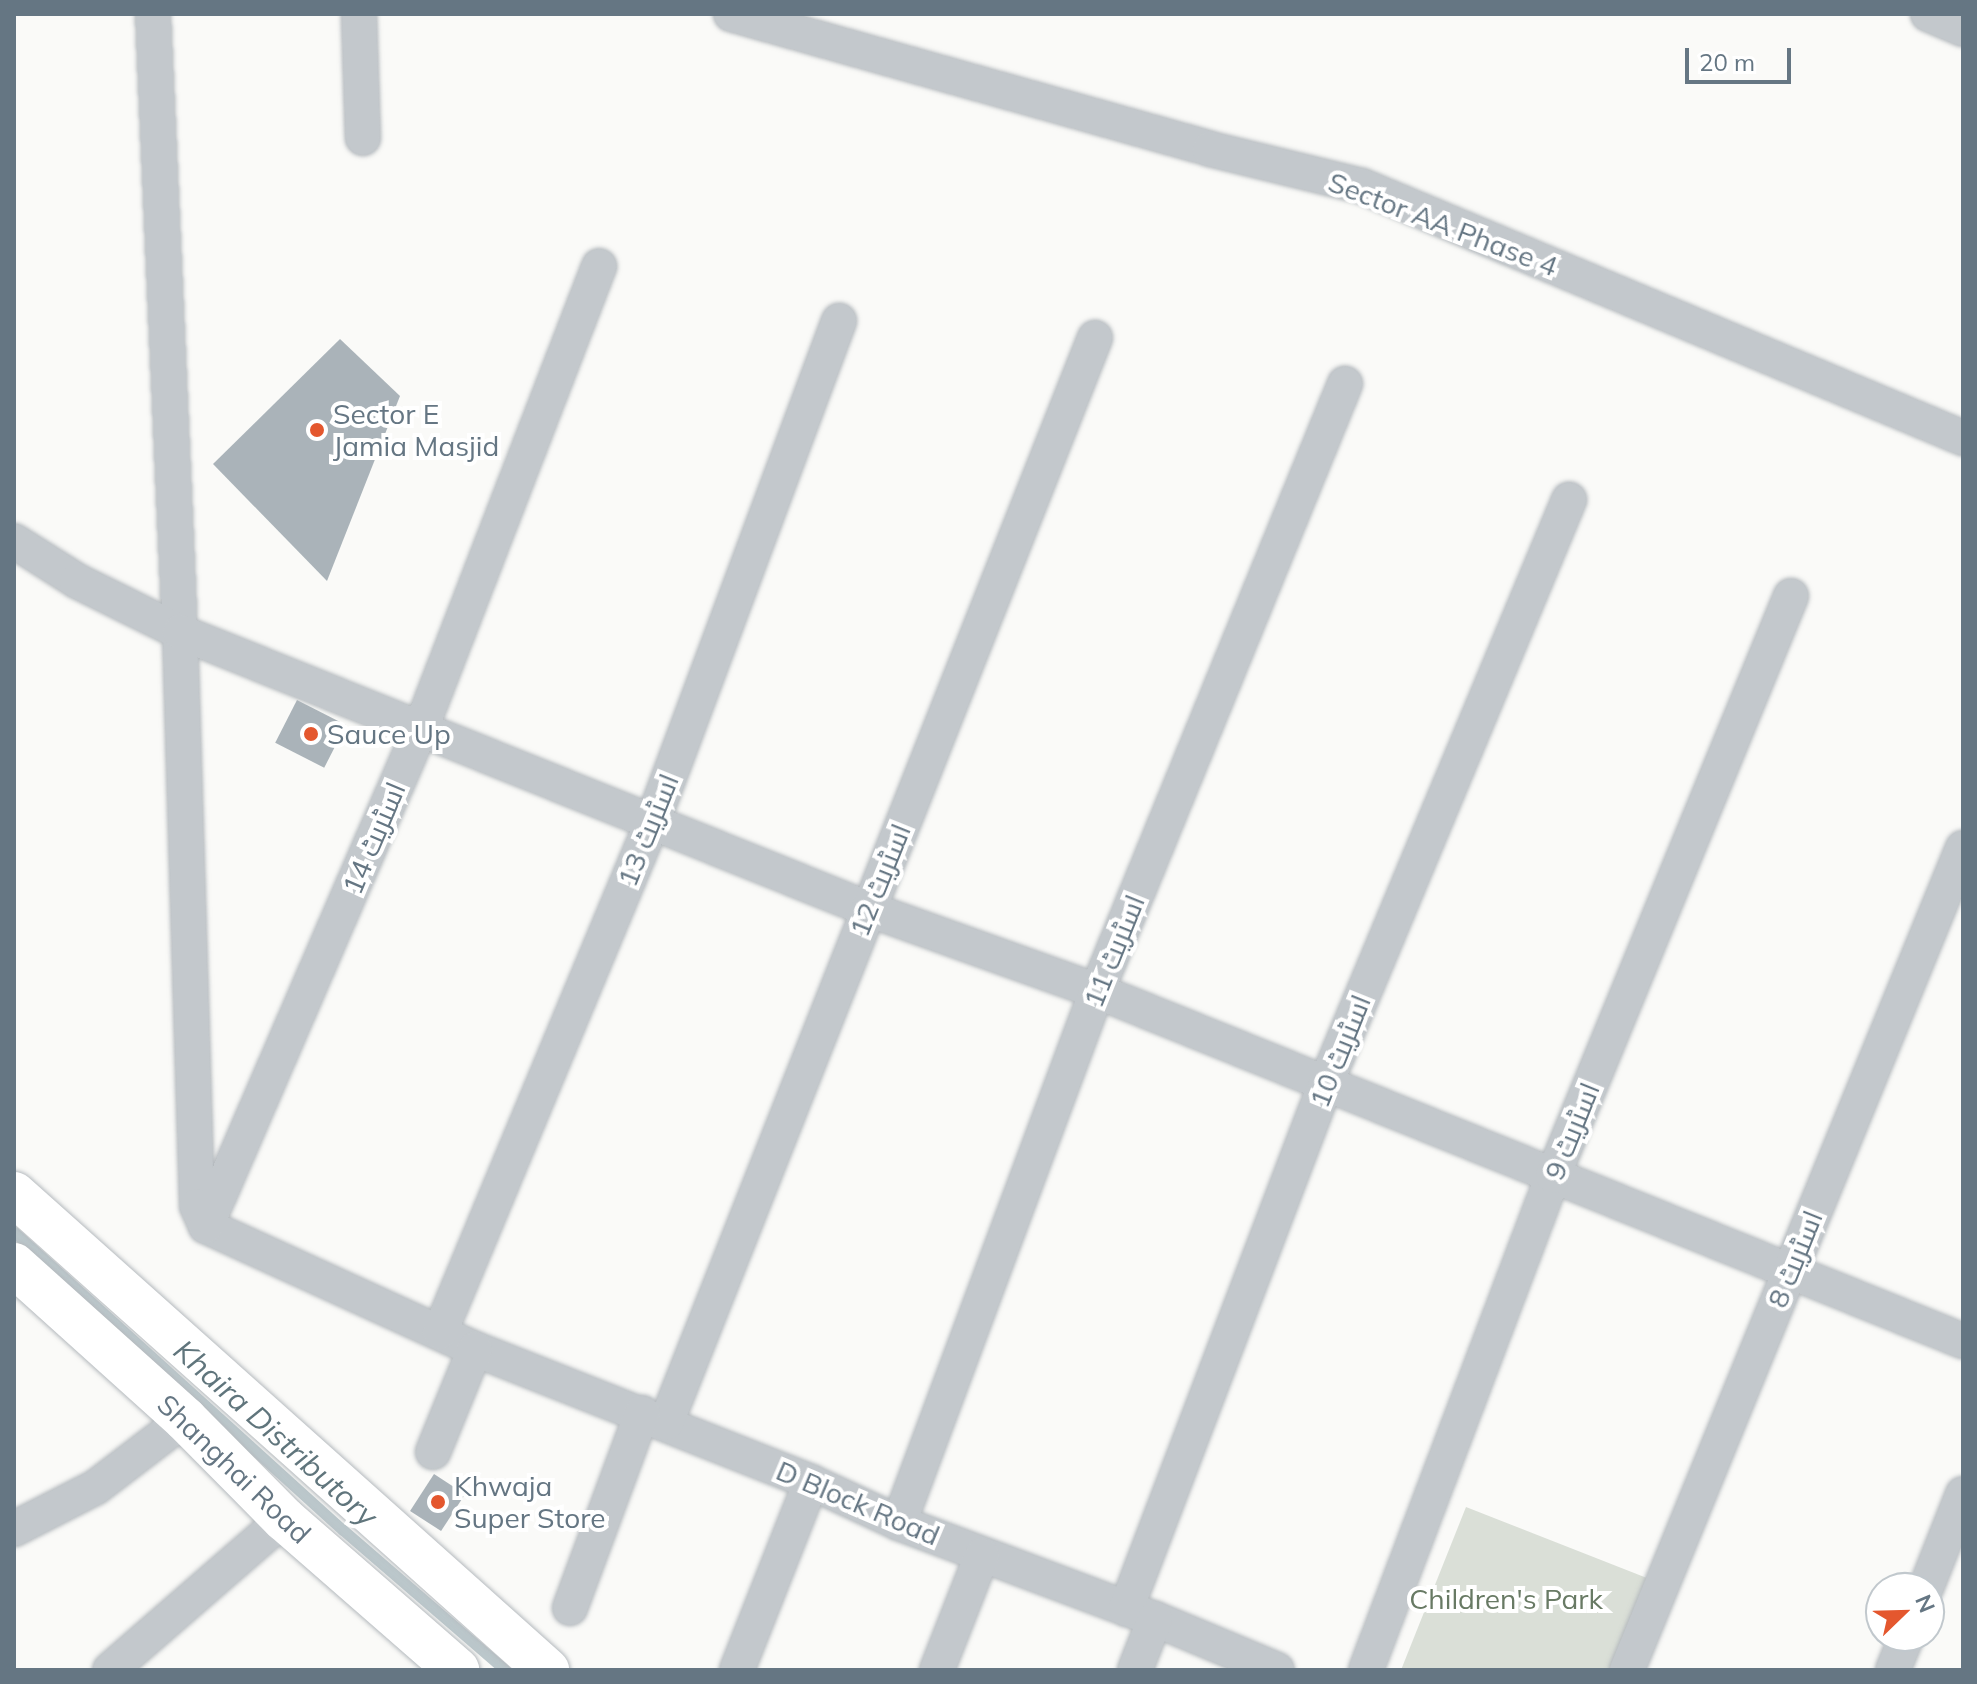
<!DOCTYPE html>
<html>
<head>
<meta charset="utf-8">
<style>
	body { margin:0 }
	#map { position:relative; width:1977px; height:1684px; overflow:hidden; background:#fafaf8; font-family:Mulish,Cairo,sans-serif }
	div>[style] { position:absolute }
	.green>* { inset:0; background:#dadfd7 }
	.stream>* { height:11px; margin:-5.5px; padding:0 5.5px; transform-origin:5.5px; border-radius:5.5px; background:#bbc7cb }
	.building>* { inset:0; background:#aab3b9; transform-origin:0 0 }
	.roads { filter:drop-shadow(0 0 2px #b5babe) drop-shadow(0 0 2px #b5babe) }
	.minor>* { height:34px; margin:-17px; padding:0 17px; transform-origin:17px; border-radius:17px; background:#c3c8cc }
	.primary>* { height:44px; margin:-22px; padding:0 22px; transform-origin:22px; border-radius:22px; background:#fff }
	.dots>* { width:22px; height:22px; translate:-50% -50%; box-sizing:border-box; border:4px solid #fff; border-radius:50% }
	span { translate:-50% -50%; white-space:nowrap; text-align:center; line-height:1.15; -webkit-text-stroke:8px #fff; paint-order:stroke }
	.street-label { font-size:28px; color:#657683 }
	.poi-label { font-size:28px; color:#657683 }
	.left { translate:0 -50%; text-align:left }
	.park-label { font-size:28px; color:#687a64 }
	.water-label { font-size:30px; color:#60757c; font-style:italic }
	.frame { position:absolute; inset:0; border:16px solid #657683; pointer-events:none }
	.north { position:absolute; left:1865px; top:1572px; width:80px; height:80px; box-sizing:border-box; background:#fff; border:2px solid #c1c8cd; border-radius:50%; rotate:67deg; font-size:22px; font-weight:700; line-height:32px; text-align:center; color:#657683 }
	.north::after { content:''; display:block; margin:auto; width:28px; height:36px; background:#e4572e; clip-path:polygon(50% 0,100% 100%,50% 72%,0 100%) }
	.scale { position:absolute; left:1685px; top:48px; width:106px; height:36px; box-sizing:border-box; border:4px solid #657683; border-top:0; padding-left:10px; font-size:24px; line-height:28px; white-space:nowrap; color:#657683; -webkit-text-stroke:6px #fff; paint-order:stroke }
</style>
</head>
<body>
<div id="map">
	<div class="green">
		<i style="clip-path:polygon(1466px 1507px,1652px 1580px,1616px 1670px,1401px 1670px)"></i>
	</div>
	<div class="stream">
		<i style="left:14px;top:1232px;width:444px;rotate:42.2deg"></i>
		<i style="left:343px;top:1530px;width:214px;rotate:40.8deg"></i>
	</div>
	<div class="building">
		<i style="clip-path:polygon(340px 339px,400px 396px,327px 581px,213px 464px)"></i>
		<i style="left:297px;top:700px;width:55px;height:48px;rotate:27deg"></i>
		<i style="left:434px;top:1474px;width:37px;height:44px;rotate:33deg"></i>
	</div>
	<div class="roads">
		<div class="minor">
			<i style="left:153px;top:14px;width:619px;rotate:87.5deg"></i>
			<i style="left:180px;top:632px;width:574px;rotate:88.3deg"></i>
			<i style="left:197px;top:1206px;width:22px;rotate:66deg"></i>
			<i style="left:206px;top:1226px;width:296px;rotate:24.6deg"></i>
			<i style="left:475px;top:1349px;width:361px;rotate:21.6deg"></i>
			<i style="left:811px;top:1482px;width:97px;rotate:25deg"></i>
			<i style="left:899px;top:1523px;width:273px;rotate:20.6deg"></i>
			<i style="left:1155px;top:1619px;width:132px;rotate:22.7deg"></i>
			<i style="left:359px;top:14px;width:124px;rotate:88.2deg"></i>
			<i style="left:731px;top:14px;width:498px;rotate:15.7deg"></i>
			<i style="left:1210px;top:149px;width:156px;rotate:13.7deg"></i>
			<i style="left:1362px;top:186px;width:652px;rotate:22.75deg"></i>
			<i style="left:1928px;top:14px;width:38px;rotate:23deg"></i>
			<i style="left:14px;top:541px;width:75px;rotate:32.4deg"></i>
			<i style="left:77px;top:581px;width:115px;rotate:26.3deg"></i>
			<i style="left:180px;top:632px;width:742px;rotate:21.93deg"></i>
			<i style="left:868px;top:909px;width:243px;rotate:19.7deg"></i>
			<i style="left:1097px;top:991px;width:934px;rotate:22.01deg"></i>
			<i style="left:206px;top:1226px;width:542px;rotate:-66.65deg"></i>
			<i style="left:421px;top:728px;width:495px;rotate:-68.9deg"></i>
			<i style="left:440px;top:1332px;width:551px;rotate:-67.39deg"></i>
			<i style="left:652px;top:823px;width:536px;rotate:-69.57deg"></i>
			<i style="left:666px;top:1423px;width:1167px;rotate:-68.43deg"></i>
			<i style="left:433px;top:1452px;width:111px;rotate:-67.8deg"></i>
			<i style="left:899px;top:1523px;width:568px;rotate:-69.59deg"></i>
			<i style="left:1097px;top:991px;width:656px;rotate:-67.78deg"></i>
			<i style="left:14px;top:1529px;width:92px;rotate:-27.1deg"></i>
			<i style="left:96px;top:1487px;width:112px;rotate:-37.4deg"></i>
			<i style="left:1926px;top:1588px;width:101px;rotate:-68.5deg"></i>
			<i style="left:570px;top:1608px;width:208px;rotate:-69.7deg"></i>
			<i style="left:1126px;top:1609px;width:563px;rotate:-69.18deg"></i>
			<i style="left:1326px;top:1083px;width:632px;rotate:-67.37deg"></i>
			<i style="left:110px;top:1670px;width:230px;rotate:-41deg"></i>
			<i style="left:737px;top:1670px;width:202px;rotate:-68.5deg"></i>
			<i style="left:937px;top:1670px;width:123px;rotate:-68.6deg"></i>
			<i style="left:1135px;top:1670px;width:55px;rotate:-68.6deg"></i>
			<i style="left:1366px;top:1670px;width:528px;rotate:-69.27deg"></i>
			<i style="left:1553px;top:1176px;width:627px;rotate:-67.69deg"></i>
			<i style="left:1627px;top:1670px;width:888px;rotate:-67.77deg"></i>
			<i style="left:1893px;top:1670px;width:37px;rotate:-68deg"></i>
		</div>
		<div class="primary">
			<i style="left:14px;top:1194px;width:715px;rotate:41.77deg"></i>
			<i style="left:14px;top:1265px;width:230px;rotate:42deg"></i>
			<i style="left:185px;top:1419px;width:141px;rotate:45.3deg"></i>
			<i style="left:284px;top:1519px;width:230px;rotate:41.1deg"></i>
		</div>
	</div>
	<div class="dots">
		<i style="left:317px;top:430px;background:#e4572e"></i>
		<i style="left:311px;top:734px;background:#e4572e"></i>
		<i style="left:438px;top:1502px;background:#e4572e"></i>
	</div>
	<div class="street-label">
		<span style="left:1443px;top:224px;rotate:21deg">Sector AA Phase 4</span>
		<span style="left:648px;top:830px;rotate:-68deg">اسٹریٹ 13</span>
		<span style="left:374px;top:838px;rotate:-67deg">اسٹریٹ 14</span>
		<span style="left:880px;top:880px;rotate:-68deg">اسٹریٹ 12</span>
		<span style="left:1114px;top:951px;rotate:-68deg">اسٹریٹ 11</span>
		<span style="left:1340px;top:1051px;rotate:-68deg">اسٹریٹ 10</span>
		<span style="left:1572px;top:1131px;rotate:-68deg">اسٹریٹ 9</span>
		<span style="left:1795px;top:1259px;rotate:-68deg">اسٹریٹ 8</span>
		<span style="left:234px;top:1469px;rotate:44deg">Shanghai Road</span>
		<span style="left:858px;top:1503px;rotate:23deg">D Block Road</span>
	</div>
	<div class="poi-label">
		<span class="left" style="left:333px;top:430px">Sector E<br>Jamia Masjid</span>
		<span class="left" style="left:327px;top:734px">Sauce Up</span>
		<span class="left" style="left:454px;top:1502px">Khwaja<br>Super Store</span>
	</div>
	<div class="park-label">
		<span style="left:1506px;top:1599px">Children's Park</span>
	</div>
	<div class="water-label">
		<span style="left:276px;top:1433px;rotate:42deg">Khaira Distributory</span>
	</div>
	<div class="frame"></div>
	<div class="north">N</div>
	<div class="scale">20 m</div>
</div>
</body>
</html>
